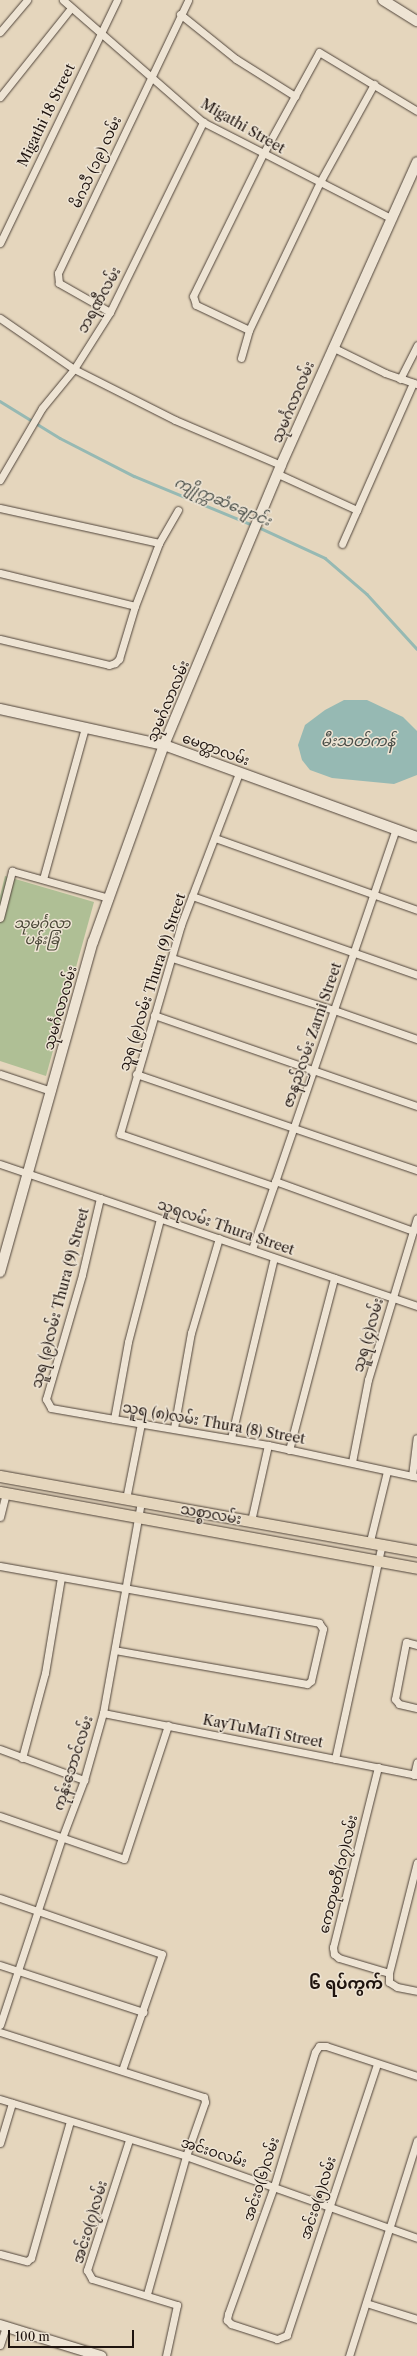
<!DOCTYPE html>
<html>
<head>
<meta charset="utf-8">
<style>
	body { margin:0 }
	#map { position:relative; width:417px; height:2356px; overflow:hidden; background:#e5d6bd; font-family:"Libre Caslon Text","Noto Sans Myanmar",serif }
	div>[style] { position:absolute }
	.green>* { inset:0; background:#afbf95 }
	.water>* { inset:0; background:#96b9b3 }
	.stream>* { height:2.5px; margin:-1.25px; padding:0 1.25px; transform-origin:1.25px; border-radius:1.25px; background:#96b9b3 }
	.roads { filter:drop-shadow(0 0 1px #50443a) drop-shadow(0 0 1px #50443a) }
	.minor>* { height:7px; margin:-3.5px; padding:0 3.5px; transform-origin:3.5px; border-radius:3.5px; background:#eee4d4 }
	.secondary>* { height:10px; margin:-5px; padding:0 5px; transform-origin:5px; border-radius:5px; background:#eee4d4 }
	.primary>* { height:11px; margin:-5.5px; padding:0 5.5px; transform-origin:5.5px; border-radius:5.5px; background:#e5d6bd }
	span { translate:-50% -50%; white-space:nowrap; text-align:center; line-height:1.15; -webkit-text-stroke:3px #eee4d4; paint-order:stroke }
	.street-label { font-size:14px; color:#1f140f }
	.park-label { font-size:14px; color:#4a4737; font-style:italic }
	.water-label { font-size:15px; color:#494e48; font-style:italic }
	.quarter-label { font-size:16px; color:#1f140f; font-weight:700 }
	.scale { position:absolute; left:8px; top:2330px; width:126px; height:18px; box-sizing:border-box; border:2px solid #1f140f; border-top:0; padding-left:5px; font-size:12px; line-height:14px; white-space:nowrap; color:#1f140f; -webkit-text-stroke:3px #eee4d4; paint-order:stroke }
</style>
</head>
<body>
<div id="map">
	<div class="green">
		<i style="clip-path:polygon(5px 876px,94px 902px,46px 1076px,0 1061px,0 896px)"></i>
	</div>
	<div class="water">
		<i style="clip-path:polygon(344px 700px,367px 700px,403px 717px,417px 731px,417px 775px,394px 784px,332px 778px,310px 770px,302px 760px,298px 745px,305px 725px,325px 710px)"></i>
	</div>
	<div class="stream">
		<i style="left:0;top:401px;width:70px;rotate:31.7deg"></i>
		<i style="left:60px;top:438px;width:83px;rotate:27.2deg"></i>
		<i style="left:134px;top:476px;width:129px;rotate:22.4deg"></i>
		<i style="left:258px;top:527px;width:74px;rotate:24.8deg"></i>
		<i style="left:325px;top:558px;width:55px;rotate:40.6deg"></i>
		<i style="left:367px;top:594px;width:74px;rotate:47.7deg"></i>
	</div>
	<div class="roads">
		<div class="minor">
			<i style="left:63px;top:0;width:186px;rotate:41.1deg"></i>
			<i style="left:203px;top:122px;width:211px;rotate:27.1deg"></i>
			<i style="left:180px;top:14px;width:72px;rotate:38.8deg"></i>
			<i style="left:236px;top:59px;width:70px;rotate:32.1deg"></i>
			<i style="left:0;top:32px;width:42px;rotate:-49.8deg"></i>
			<i style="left:0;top:97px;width:114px;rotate:-51.4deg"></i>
			<i style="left:0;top:243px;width:270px;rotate:-64.3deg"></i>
			<i style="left:110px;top:312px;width:59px;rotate:-150.4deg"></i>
			<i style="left:59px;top:283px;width:10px;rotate:-96deg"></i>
			<i style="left:58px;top:273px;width:302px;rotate:-64.5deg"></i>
			<i style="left:0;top:318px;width:90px;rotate:34.6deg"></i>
			<i style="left:74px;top:369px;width:113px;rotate:26.8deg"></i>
			<i style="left:175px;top:420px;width:115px;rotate:23deg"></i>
			<i style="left:249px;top:330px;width:59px;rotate:-154.7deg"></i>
			<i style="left:196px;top:305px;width:9px;rotate:-108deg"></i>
			<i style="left:193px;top:296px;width:158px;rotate:-63.8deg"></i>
			<i style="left:263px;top:154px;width:116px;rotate:-61.2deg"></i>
			<i style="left:319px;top:52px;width:114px;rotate:31deg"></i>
			<i style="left:332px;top:347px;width:59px;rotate:26.1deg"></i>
			<i style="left:385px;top:373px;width:34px;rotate:19deg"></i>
			<i style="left:241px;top:358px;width:29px;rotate:-74deg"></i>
			<i style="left:249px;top:330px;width:164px;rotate:-64.4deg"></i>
			<i style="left:320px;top:182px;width:112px;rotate:-61.1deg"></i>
			<i style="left:400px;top:379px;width:38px;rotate:-63deg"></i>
			<i style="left:278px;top:474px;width:87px;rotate:24.5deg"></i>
			<i style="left:0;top:480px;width:83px;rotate:-59.7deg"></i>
			<i style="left:42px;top:408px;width:50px;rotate:-50.6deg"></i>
			<i style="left:74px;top:369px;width:67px;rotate:-57.7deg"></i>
			<i style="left:110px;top:312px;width:212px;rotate:-63.9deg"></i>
			<i style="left:0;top:508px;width:163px;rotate:12.4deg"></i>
			<i style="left:342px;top:544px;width:176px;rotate:-66.2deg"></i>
			<i style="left:0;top:573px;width:139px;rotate:13.7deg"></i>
			<i style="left:0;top:639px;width:112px;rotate:13.4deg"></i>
			<i style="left:109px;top:665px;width:6px;rotate:-18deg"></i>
			<i style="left:115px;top:663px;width:6px;rotate:-45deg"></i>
			<i style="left:119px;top:659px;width:55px;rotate:-73.2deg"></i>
			<i style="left:135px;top:606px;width:67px;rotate:-69.1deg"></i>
			<i style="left:159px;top:543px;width:38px;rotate:-60deg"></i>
			<i style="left:239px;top:773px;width:163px;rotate:110.9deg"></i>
			<i style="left:181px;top:925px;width:218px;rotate:106.3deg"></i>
			<i style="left:120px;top:1134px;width:162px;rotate:18.8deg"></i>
			<i style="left:215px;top:838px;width:214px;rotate:19.6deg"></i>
			<i style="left:43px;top:879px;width:157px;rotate:-74.5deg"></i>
			<i style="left:192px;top:896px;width:238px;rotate:19.3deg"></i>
			<i style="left:0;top:918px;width:49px;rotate:-75.7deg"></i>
			<i style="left:12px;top:871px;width:101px;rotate:15.6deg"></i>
			<i style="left:172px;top:958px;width:170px;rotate:17.8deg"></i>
			<i style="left:334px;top:1010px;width:88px;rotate:19.3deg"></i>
			<i style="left:154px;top:1015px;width:278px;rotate:19.1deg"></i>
			<i style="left:0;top:1074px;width:54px;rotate:18.4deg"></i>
			<i style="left:136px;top:1074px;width:297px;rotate:18.9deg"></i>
			<i style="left:0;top:1164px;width:441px;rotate:18.8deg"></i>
			<i style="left:275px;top:1181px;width:147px;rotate:19.9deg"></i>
			<i style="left:100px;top:1198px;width:79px;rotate:103.2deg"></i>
			<i style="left:82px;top:1275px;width:129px;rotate:106.2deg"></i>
			<i style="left:46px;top:1399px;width:10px;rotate:61deg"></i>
			<i style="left:51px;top:1408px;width:64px;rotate:9.9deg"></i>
			<i style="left:160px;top:1219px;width:127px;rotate:104.6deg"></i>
			<i style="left:128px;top:1342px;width:78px;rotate:100.3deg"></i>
			<i style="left:114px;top:1419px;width:156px;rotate:9.6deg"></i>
			<i style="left:268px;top:1445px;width:152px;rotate:12.1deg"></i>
			<i style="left:252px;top:1249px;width:444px;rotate:-71.1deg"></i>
			<i style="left:174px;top:1428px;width:97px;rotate:-79.9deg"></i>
			<i style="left:191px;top:1333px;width:99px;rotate:-73.6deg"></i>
			<i style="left:231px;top:1438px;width:185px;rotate:-76.6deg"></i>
			<i style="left:289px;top:1450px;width:178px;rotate:-75.3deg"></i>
			<i style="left:352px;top:1462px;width:84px;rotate:-79deg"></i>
			<i style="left:368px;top:1380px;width:169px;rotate:-73.2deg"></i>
			<i style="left:412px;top:1476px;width:38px;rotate:-83deg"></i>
			<i style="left:126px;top:1499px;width:77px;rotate:-78.8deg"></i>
			<i style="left:0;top:1517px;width:25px;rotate:-76deg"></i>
			<i style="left:251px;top:1521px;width:78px;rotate:-77.4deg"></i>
			<i style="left:370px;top:1541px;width:72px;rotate:-76.3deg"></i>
			<i style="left:0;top:1566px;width:324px;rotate:10.1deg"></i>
			<i style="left:319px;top:1623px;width:7px;rotate:56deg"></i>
			<i style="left:323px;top:1629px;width:53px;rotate:103deg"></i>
			<i style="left:311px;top:1681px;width:5px;rotate:143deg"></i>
			<i style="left:307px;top:1684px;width:195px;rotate:-170deg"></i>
			<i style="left:417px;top:1645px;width:11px;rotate:-165deg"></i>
			<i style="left:406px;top:1642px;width:58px;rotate:100.9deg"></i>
			<i style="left:395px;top:1699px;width:6px;rotate:51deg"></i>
			<i style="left:399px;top:1704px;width:18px;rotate:13deg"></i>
			<i style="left:103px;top:1713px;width:320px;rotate:11.2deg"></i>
			<i style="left:0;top:1749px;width:90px;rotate:20.3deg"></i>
			<i style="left:22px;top:1758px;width:88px;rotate:-74.9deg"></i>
			<i style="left:45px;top:1673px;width:97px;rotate:-80.5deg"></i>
			<i style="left:335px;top:1759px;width:221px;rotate:-77.7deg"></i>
			<i style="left:378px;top:1767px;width:186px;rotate:104deg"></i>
			<i style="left:333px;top:1947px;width:7px;rotate:82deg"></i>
			<i style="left:334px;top:1954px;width:6px;rotate:39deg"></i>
			<i style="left:339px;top:1958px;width:52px;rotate:16.7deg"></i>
			<i style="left:389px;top:1973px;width:9px;rotate:90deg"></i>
			<i style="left:389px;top:1982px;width:9px;rotate:32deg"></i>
			<i style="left:397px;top:1987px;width:20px;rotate:11deg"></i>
			<i style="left:414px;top:1775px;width:13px;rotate:-77deg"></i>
			<i style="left:0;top:1816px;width:131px;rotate:19.1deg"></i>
			<i style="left:124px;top:1859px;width:141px;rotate:-71.8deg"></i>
			<i style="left:0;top:1898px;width:171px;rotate:19.1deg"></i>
			<i style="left:162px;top:1954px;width:123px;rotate:109deg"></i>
			<i style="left:0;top:1965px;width:151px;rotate:18.2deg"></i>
			<i style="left:389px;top:1973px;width:114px;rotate:-75.8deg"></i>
			<i style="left:0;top:2025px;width:197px;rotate:-71.7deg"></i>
			<i style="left:62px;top:1838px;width:62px;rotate:-69.2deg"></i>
			<i style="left:84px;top:1780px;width:70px;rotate:-74.2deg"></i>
			<i style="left:103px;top:1713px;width:215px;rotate:-79.8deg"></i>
			<i style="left:0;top:2032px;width:214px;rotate:17.7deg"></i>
			<i style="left:204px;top:2097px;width:5px;rotate:79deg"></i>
			<i style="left:205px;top:2102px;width:57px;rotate:109.4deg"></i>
			<i style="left:186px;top:2156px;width:143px;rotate:105.8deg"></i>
			<i style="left:377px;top:2064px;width:286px;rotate:108.4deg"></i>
			<i style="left:287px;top:2335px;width:11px;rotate:158deg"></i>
			<i style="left:277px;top:2339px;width:48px;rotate:-161.9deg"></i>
			<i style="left:231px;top:2324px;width:6px;rotate:-135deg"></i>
			<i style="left:227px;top:2320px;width:6px;rotate:-81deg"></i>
			<i style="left:228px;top:2314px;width:136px;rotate:-70.2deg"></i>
			<i style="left:274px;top:2186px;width:140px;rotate:-73deg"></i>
			<i style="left:315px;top:2052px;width:7px;rotate:-56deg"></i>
			<i style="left:319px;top:2046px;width:7px"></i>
			<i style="left:326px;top:2046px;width:96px;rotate:18.2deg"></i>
			<i style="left:0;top:2099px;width:195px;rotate:17deg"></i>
			<i style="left:186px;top:2156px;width:245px;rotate:19.5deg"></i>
			<i style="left:129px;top:2140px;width:137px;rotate:107.9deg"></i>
			<i style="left:87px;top:2270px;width:10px;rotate:61deg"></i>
			<i style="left:92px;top:2279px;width:89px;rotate:17deg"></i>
			<i style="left:177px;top:2305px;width:52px;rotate:102.2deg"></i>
			<i style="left:0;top:2143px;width:42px;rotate:-73.3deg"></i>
			<i style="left:0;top:2254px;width:28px;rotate:15deg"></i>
			<i style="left:27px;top:2261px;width:5px;rotate:-37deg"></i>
			<i style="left:31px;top:2258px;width:142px;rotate:-74.1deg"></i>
			<i style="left:366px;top:2303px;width:53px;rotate:17.4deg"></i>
			<i style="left:0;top:2345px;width:20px;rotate:-72deg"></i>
			<i style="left:349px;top:2356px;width:226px;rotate:-72.5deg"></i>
		</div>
		<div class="secondary">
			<i style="left:383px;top:0;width:40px;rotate:32deg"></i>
			<i style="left:0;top:709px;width:168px;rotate:12.4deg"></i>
			<i style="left:164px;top:745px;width:269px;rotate:20deg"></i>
			<i style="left:0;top:1272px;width:343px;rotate:-74.3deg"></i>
			<i style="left:93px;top:942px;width:209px;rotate:-70.2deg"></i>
			<i style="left:164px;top:745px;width:303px;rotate:-67.3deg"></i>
			<i style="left:281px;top:465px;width:332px;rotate:-65.8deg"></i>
			<i style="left:0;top:2325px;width:106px;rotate:17.1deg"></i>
		</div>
		<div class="primary">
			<i style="left:0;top:1476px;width:424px;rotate:10.2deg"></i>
			<i style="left:0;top:1492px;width:424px;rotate:10.3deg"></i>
		</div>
	</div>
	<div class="street-label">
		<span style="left:46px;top:115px;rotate:-64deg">Migathi 18 Street</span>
		<span style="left:243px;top:126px;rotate:30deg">Migathi Street</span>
		<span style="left:96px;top:162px;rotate:-65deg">မိဂသီ (၁၉) လမ်း</span>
		<span style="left:99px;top:300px;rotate:-61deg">ဘရဏီလမ်း</span>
		<span style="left:293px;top:402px;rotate:-67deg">သုမင်္ဂလာလမ်း</span>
		<span style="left:168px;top:701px;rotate:-67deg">သုမင်္ဂလာလမ်း</span>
		<span style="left:216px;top:749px;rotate:20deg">မေတ္တာလမ်း</span>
		<span style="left:152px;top:982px;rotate:-72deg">သူရ (၉)လမ်း Thura (9) Street</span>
		<span style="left:60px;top:1008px;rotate:-74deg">သုမင်္ဂလာလမ်း</span>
		<span style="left:312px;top:1035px;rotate:-71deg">ဇာနည်လမ်း Zarni Street</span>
		<span style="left:226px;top:1227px;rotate:19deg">သူရလမ်း Thura Street</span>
		<span style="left:60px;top:1298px;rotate:-75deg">သူရ (၉)လမ်း Thura (9) Street</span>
		<span style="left:368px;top:1335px;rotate:-74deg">သူရ (၄)လမ်း</span>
		<span style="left:214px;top:1423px;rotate:10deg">သူရ (၈)လမ်း Thura (8) Street</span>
		<span style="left:211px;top:1514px;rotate:10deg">သစ္စာလမ်း</span>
		<span style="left:263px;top:1731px;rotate:11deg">KayTuMaTi Street</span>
		<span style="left:73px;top:1763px;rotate:-72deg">ကုန်းဘောင်လမ်း</span>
		<span style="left:338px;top:1874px;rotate:-76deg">ကေတုမတီ(၁၇)လမ်း</span>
		<span style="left:214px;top:2152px;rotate:18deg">အင်းဝလမ်း</span>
		<span style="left:261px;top:2179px;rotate:-72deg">အင်းဝ(၆)လမ်း</span>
		<span style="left:318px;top:2198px;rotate:-72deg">အင်းဝ(၅)လမ်း</span>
		<span style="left:90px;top:2222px;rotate:-73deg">အင်းဝ(၇)လမ်း</span>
	</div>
	<div class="park-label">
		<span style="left:42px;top:931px">သုမင်္ဂလာ<br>ပန်းခြံ</span>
	</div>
	<div class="water-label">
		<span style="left:223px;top:501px;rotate:23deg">ကျိုက္ကဆံချောင်း</span>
		<span style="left:358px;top:741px">မီးသတ်ကန်</span>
	</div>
	<div class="quarter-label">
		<span style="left:346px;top:1983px">၆ ရပ်ကွက်</span>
	</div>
	<div class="scale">100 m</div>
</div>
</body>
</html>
